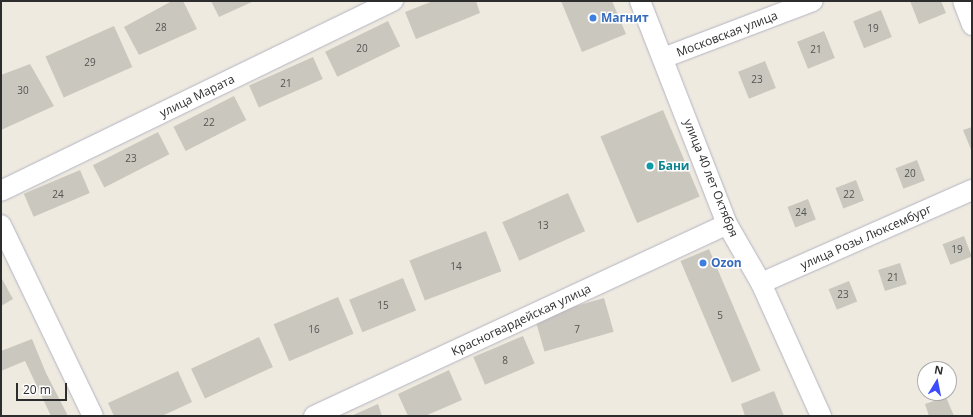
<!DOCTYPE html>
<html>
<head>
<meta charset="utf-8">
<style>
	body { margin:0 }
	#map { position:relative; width:973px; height:417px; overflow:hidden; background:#efeae0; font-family:"Open Sans",sans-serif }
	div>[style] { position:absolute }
	.building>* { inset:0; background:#cac7bf; transform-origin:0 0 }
	.roads { filter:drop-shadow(0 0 1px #b3b4c1) drop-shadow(0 0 1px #b3b4c1) }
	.minor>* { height:20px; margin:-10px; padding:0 10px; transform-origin:10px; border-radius:10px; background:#fff }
	.dots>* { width:11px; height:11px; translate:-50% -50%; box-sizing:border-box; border:2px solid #fff; border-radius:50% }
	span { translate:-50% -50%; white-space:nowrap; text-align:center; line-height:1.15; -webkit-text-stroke:3px #fff; paint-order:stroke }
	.number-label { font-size:10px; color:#545452 }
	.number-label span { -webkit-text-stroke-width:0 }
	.shop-label { font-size:12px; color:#366cbe; font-weight:700 }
	.left { translate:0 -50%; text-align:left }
	.street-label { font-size:12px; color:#2d2d2d }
	.culture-label { font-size:12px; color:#0d838f; font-weight:700 }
	.frame { position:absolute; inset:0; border:2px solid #2d2d2d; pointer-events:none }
	.north { position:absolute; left:917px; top:361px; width:40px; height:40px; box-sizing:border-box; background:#fff; border:1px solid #ababab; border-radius:50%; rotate:10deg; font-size:11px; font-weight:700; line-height:16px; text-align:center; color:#2d2d2d }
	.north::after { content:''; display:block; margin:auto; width:14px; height:18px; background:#3d4dfe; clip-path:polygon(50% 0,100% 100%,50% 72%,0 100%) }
	.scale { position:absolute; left:16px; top:383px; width:51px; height:18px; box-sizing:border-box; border:2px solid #2d2d2d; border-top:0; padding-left:5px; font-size:12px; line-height:14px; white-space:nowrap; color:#2d2d2d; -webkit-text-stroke:3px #fff; paint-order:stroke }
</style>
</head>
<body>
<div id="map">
	<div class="building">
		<i style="clip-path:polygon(172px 1px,183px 1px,197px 29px,139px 55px,124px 27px)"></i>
		<i style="clip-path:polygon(211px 1px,254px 1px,219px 17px)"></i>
		<i style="clip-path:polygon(433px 1px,476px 1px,480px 13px,416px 39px,405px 12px)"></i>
		<i style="clip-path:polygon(561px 1px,612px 1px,626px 34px,582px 52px)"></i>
		<i style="clip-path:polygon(910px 1px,941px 1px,946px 13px,919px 24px)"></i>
		<i style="left:881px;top:10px;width:29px;height:30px;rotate:68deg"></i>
		<i style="left:388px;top:21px;width:28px;height:70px;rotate:64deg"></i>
		<i style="left:114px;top:26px;width:45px;height:75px;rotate:66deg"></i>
		<i style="left:824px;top:31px;width:29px;height:29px;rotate:68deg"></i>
		<i style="left:313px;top:57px;width:24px;height:70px;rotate:66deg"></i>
		<i style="left:765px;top:61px;width:29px;height:29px;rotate:68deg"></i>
		<i style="clip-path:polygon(30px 64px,54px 106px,1px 130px,1px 75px)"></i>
		<i style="left:234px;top:96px;width:27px;height:68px;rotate:63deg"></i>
		<i style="left:663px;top:110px;width:94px;height:68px;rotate:67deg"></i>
		<i style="clip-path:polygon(972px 127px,972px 152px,963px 130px)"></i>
		<i style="left:158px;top:132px;width:25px;height:73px;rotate:63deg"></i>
		<i style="left:917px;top:160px;width:22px;height:23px;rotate:69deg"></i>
		<i style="left:80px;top:170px;width:25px;height:61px;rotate:67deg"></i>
		<i style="left:856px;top:180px;width:22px;height:22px;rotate:69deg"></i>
		<i style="left:568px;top:193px;width:42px;height:72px;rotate:66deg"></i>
		<i style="left:808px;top:199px;width:22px;height:22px;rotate:69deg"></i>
		<i style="left:486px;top:231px;width:43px;height:82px;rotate:69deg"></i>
		<i style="left:964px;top:236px;width:22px;height:23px;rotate:69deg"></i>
		<i style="left:709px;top:249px;width:132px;height:31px;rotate:67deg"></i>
		<i style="left:900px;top:263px;width:22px;height:23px;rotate:72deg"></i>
		<i style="clip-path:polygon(1px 277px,13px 299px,1px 306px)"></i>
		<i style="left:403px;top:278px;width:35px;height:58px;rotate:68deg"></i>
		<i style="left:849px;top:281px;width:22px;height:22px;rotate:68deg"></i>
		<i style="left:338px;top:297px;width:40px;height:70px;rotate:67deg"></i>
		<i style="left:604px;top:298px;width:35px;height:72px;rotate:74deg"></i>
		<i style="left:523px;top:336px;width:30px;height:54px;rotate:67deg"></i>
		<i style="left:259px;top:337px;width:33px;height:75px;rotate:65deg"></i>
		<i style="clip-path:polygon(32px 339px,46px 373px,68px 416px,51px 416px,25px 361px,1px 371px,1px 351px)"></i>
		<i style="clip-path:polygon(449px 370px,462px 400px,425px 416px,408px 416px,398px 394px)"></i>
		<i style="clip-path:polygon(178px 371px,192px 402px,162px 416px,114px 416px,108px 403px)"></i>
		<i style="clip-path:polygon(774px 391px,784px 416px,745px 416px,741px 404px)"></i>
		<i style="clip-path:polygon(946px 397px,954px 416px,929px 416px,925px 404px)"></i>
		<i style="clip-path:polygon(378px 404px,382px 416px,351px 416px)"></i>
	</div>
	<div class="roads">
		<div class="minor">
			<i style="left:640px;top:1px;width:239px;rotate:68.7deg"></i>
			<i style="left:727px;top:224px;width:68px;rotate:60deg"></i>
			<i style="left:761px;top:283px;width:146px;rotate:65.7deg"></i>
			<i style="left:963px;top:1px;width:26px;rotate:69deg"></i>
			<i style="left:663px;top:58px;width:160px;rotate:-20.8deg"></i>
			<i style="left:1px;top:191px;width:436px;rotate:-25.9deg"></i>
			<i style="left:1px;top:225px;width:212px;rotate:64.3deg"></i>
			<i style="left:761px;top:283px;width:231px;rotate:-23.8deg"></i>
			<i style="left:314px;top:416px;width:455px;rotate:-24.9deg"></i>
		</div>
	</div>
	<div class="dots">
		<i style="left:593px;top:18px;background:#3f7fe0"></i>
		<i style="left:650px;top:166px;background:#0f9aa8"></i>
		<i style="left:703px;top:263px;background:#3f7fe0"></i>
	</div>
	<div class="number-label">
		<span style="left:161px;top:28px">28</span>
		<span style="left:873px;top:29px">19</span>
		<span style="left:362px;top:49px">20</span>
		<span style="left:816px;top:50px">21</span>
		<span style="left:90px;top:63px">29</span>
		<span style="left:757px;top:80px">23</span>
		<span style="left:286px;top:84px">21</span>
		<span style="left:23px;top:91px">30</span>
		<span style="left:209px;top:123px">22</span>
		<span style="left:131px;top:159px">23</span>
		<span style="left:910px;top:174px">20</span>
		<span style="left:58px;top:195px">24</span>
		<span style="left:849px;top:195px">22</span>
		<span style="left:801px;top:213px">24</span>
		<span style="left:543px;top:226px">13</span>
		<span style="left:957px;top:250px">19</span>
		<span style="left:456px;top:267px">14</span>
		<span style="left:893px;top:278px">21</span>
		<span style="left:843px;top:295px">23</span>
		<span style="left:383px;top:306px">15</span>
		<span style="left:720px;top:316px">5</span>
		<span style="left:314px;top:330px">16</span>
		<span style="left:577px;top:330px">7</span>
		<span style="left:505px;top:361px">8</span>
	</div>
	<div class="shop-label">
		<span class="left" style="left:601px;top:18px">Магнит</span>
		<span class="left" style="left:711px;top:263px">Ozon</span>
	</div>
	<div class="street-label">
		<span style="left:727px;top:34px;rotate:-21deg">Московская улица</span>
		<span style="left:197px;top:96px;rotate:-26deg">улица Марата</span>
		<span style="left:711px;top:178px;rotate:68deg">улица 40 лет Октября</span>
		<span style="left:866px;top:237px;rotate:-24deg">улица Розы Люксембург</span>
		<span style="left:521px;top:320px;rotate:-25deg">Красногвардейская улица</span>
	</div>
	<div class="culture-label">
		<span class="left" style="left:658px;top:166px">Бани</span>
	</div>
	<div class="frame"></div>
	<div class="north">N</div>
	<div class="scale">20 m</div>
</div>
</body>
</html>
